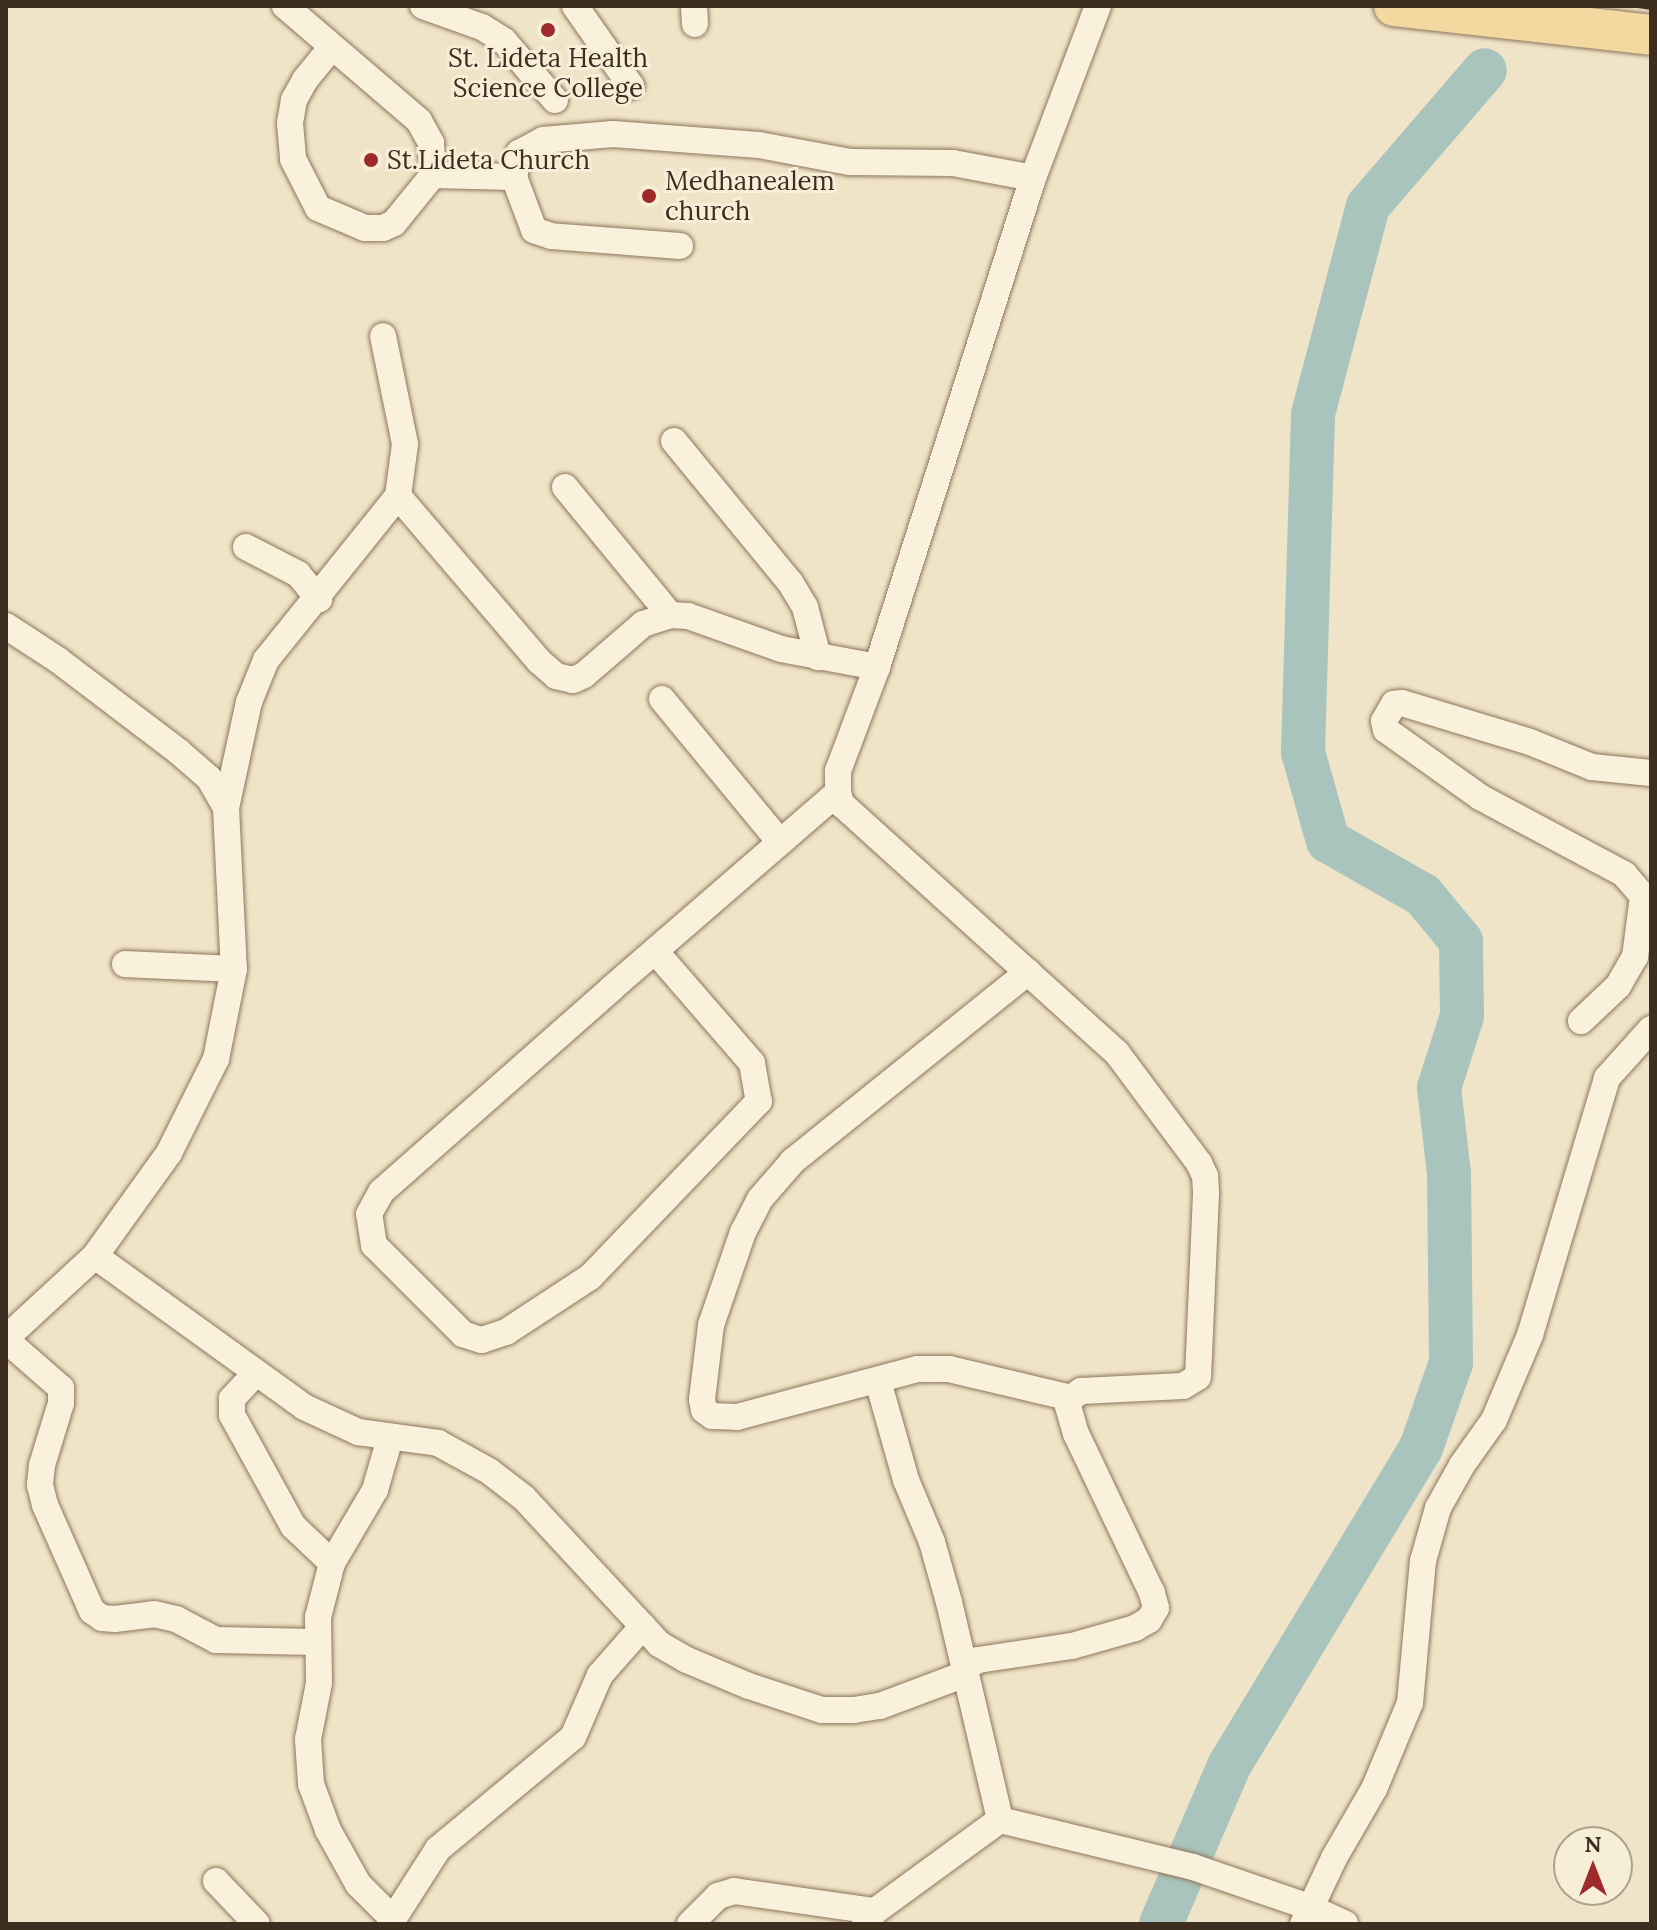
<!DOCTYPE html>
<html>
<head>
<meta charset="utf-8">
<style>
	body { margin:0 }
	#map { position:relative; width:1657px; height:1930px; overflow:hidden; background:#f0e4c8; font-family:Lora,serif }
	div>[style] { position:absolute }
	.river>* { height:44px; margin:-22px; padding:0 22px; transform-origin:22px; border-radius:22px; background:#a9c4bc }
	.roads { filter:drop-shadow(0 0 2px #8d765c) drop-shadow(0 0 2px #8d765c) }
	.street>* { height:26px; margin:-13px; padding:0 13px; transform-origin:13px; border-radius:13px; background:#faf1dc }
	.primary>* { height:40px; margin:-20px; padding:0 20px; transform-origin:20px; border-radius:20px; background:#f3d9a0 }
	.tram>* { height:2px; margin:-1px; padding:0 1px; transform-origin:1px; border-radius:1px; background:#3d2e20 }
	.dots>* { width:22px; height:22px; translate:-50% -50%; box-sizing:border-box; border:4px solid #f7eed8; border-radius:50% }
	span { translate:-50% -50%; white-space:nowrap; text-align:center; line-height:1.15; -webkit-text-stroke:6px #f7eed8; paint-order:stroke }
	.poi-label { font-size:26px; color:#3d2e20 }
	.left { translate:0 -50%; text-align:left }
	.frame { position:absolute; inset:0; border:8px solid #3d2e20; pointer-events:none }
	.north { position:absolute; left:1553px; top:1826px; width:80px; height:80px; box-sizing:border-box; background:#f7eed8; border:2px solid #ada18e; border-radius:50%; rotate:0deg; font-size:22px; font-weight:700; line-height:32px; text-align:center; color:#3d2e20 }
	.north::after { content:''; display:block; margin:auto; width:28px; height:36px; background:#9e2a2b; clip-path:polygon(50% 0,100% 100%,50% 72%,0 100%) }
</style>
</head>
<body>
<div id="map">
	<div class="river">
		<i style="left:1161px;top:1924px;width:172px;rotate:-66.7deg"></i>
		<i style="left:1229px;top:1766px;width:371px;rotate:-58.9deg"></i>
		<i style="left:1421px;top:1448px;width:90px;rotate:-70.6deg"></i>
		<i style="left:1451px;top:1363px;width:189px;rotate:-90.6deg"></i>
		<i style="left:1449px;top:1174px;width:87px;rotate:-96.6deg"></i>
		<i style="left:1439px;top:1088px;width:76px;rotate:-72.3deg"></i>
		<i style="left:1462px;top:1016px;width:75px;rotate:-90.8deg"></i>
		<i style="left:1461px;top:941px;width:60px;rotate:-129.6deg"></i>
		<i style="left:1423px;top:895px;width:109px;rotate:-150.4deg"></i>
		<i style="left:1328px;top:841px;width:92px;rotate:-105.7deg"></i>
		<i style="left:1303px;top:752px;width:338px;rotate:-88.3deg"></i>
		<i style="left:1313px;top:414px;width:215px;rotate:-75.2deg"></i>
		<i style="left:1368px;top:206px;width:179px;rotate:-49.3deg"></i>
	</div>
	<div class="roads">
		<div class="street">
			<i style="left:285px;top:6px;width:177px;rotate:40.6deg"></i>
			<i style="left:419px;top:121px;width:25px;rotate:61deg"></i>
			<i style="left:431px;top:143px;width:32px;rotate:86deg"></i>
			<i style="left:433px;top:175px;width:81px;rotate:1.4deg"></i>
			<i style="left:423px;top:6px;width:63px;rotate:19.6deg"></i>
			<i style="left:482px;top:27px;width:26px;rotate:32deg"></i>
			<i style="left:504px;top:41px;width:78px;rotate:49.2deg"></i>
			<i style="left:575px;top:6px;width:98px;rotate:55deg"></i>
			<i style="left:694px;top:6px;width:18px;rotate:87deg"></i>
			<i style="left:331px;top:48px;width:41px;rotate:129.1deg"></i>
			<i style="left:305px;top:80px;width:23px;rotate:119deg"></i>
			<i style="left:294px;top:100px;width:23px;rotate:100deg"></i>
			<i style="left:290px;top:123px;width:36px;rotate:85deg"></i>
			<i style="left:293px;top:159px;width:55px;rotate:63deg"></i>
			<i style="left:318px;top:208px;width:51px;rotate:23.1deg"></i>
			<i style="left:365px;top:228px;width:18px"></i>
			<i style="left:383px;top:228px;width:12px;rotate:-24deg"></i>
			<i style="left:394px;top:223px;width:62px;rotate:-50.9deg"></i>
			<i style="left:680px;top:246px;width:129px;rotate:-175.6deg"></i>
			<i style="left:551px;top:236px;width:18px;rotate:-161deg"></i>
			<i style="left:534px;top:230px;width:57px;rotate:-110.7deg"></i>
			<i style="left:514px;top:177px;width:25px;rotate:-78deg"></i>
			<i style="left:519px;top:153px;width:27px;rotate:-28deg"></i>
			<i style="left:543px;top:140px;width:70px;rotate:-4.9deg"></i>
			<i style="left:613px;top:134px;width:146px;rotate:4.3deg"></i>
			<i style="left:759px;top:145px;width:93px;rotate:10.6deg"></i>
			<i style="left:850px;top:162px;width:103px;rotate:0.6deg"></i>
			<i style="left:953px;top:163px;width:81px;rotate:10.6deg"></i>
			<i style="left:674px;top:441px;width:183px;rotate:50.6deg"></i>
			<i style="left:790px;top:582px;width:29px;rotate:59deg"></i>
			<i style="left:805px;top:607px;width:52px;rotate:75.4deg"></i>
			<i style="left:565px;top:487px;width:166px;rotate:50.6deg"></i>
			<i style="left:398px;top:496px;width:218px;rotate:49.5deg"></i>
			<i style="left:540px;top:662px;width:21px;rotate:41deg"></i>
			<i style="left:556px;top:676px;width:17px;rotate:13deg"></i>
			<i style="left:573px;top:680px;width:12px;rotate:-24deg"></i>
			<i style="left:584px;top:675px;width:78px;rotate:-40.8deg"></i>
			<i style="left:643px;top:624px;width:28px;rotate:-18deg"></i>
			<i style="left:670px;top:615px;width:18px;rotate:3deg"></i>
			<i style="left:688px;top:616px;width:99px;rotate:19.5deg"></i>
			<i style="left:781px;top:649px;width:98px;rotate:10.6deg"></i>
			<i style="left:246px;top:547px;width:59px;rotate:27.4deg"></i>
			<i style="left:298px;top:574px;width:33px;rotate:50deg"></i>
			<i style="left:6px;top:626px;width:62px;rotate:33.2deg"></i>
			<i style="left:58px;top:660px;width:152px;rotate:37.2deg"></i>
			<i style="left:179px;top:752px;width:40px;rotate:41deg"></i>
			<i style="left:209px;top:778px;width:34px;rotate:60deg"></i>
			<i style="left:226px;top:808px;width:161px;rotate:87.2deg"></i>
			<i style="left:234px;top:969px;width:92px;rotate:101.3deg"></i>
			<i style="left:216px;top:1059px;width:105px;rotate:116.6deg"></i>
			<i style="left:169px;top:1153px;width:127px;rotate:125.7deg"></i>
			<i style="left:662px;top:699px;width:185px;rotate:50.5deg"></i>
			<i style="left:226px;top:808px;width:108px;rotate:-77.8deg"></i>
			<i style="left:249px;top:702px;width:45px;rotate:-68deg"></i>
			<i style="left:266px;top:660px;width:211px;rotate:-51.2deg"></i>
			<i style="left:398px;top:496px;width:52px;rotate:-82.3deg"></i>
			<i style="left:405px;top:444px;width:110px;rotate:-101.5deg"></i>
			<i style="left:655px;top:951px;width:148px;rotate:49.1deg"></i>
			<i style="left:752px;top:1063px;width:39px;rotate:80deg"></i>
			<i style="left:759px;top:1101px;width:244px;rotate:133.8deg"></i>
			<i style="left:590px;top:1277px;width:100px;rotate:146.8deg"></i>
			<i style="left:506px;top:1332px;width:26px;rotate:162deg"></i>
			<i style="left:481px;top:1340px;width:19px;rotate:-162deg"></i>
			<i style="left:463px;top:1334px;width:126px;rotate:-135deg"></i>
			<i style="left:374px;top:1245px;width:31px;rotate:-99deg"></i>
			<i style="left:369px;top:1214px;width:25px;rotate:-61deg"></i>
			<i style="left:381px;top:1192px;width:308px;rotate:-41.4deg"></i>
			<i style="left:612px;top:988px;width:299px;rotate:-40.9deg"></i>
			<i style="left:125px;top:964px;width:109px;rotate:2.6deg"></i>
			<i style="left:1028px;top:972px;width:302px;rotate:141.2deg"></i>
			<i style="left:793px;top:1161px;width:50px;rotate:131deg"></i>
			<i style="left:760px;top:1199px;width:37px;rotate:117deg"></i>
			<i style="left:743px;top:1232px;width:98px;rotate:109deg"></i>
			<i style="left:711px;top:1325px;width:75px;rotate:96.9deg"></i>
			<i style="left:702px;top:1399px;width:11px;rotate:80deg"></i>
			<i style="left:704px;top:1410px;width:10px;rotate:37deg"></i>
			<i style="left:712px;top:1416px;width:25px;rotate:2deg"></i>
			<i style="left:737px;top:1417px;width:187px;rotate:-14.9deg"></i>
			<i style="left:918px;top:1369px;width:31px"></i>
			<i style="left:949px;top:1369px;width:125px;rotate:13.4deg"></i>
			<i style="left:1581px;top:1021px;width:51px;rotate:-43.4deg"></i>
			<i style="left:1618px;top:986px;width:34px;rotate:-60deg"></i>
			<i style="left:1635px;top:957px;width:62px;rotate:-82.5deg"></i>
			<i style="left:1643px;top:896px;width:29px;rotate:-131deg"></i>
			<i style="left:1624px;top:874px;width:163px;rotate:-151.9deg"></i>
			<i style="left:1480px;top:797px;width:115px;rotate:-144.5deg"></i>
			<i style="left:1386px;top:730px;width:9px;rotate:-103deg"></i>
			<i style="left:1384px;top:721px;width:20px;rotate:-60deg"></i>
			<i style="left:1394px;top:704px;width:8px;rotate:-7deg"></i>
			<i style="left:1402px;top:703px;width:134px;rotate:16.9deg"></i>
			<i style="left:1530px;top:742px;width:67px;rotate:22deg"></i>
			<i style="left:1592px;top:767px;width:59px;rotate:5.8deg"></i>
			<i style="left:6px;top:1338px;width:121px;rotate:-42.7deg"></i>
			<i style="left:95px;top:1256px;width:258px;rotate:35.8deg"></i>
			<i style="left:304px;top:1407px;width:60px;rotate:24.8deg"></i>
			<i style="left:358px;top:1432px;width:81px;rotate:7.8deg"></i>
			<i style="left:438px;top:1443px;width:58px;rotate:28.8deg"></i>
			<i style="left:489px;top:1471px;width:44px;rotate:37.6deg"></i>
			<i style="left:524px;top:1498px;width:199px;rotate:47.2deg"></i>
			<i style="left:659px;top:1644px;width:32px;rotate:30deg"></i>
			<i style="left:687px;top:1660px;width:67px;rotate:22.8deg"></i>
			<i style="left:749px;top:1686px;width:77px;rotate:18.2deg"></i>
			<i style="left:822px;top:1710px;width:32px"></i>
			<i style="left:854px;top:1710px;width:26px;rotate:-9deg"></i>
			<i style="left:880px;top:1706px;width:91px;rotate:-20.6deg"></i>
			<i style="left:6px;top:1340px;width:73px;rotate:41.1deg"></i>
			<i style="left:61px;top:1388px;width:15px;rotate:90deg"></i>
			<i style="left:61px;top:1403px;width:65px;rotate:107deg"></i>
			<i style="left:42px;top:1465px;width:20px;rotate:96deg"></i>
			<i style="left:40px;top:1485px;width:21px;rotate:76deg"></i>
			<i style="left:45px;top:1505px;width:116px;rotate:66.1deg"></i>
			<i style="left:92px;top:1611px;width:12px;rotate:35deg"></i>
			<i style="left:102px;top:1618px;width:13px;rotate:4deg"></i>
			<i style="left:115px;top:1619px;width:39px;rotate:-7deg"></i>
			<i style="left:154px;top:1614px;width:23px;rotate:13deg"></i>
			<i style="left:176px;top:1619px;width:45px;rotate:27.7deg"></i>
			<i style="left:216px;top:1640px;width:100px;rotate:1.1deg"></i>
			<i style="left:255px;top:1374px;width:34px;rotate:133deg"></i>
			<i style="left:232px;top:1399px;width:16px;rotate:90deg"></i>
			<i style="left:232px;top:1415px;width:127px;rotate:61.2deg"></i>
			<i style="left:293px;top:1526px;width:54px;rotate:43.5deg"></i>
			<i style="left:878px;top:1381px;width:103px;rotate:74.2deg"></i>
			<i style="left:906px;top:1480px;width:67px;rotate:67.2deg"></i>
			<i style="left:932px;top:1542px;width:62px;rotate:74.2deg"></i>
			<i style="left:949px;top:1602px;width:224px;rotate:76.8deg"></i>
			<i style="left:1000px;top:1820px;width:199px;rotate:13.7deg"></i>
			<i style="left:1193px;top:1867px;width:123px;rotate:19deg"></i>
			<i style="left:1309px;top:1907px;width:40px;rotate:25deg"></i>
			<i style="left:390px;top:1438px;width:54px;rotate:106.1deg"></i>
			<i style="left:375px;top:1490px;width:85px;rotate:120.5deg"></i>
			<i style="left:332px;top:1563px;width:56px;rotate:104.5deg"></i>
			<i style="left:318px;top:1617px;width:66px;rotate:89.1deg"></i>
			<i style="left:319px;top:1683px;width:57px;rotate:101.1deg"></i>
			<i style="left:308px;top:1739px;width:45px;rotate:86.2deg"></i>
			<i style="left:311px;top:1784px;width:49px;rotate:69.7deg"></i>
			<i style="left:328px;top:1830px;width:62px;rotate:60.9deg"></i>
			<i style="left:358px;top:1884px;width:49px;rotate:45deg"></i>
			<i style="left:966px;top:1667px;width:14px;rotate:-30deg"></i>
			<i style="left:978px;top:1660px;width:95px;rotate:-8.5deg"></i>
			<i style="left:1072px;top:1646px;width:66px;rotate:-15.9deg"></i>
			<i style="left:1135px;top:1628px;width:16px;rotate:-30deg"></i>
			<i style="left:1149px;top:1620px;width:14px;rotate:-60deg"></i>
			<i style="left:1156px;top:1608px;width:16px;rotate:-105deg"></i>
			<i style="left:1152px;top:1593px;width:176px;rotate:-115.5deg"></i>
			<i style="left:1076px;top:1434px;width:29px;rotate:-106deg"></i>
			<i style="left:1068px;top:1406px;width:9px;rotate:-69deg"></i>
			<i style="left:1071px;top:1398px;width:12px;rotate:-35deg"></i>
			<i style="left:1081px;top:1391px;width:102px;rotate:-2.8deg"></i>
			<i style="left:1183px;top:1386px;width:17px;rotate:-31deg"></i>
			<i style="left:1198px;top:1377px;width:184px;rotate:-87.5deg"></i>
			<i style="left:1206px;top:1193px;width:17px;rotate:-93deg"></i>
			<i style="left:1205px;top:1176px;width:14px;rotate:-115deg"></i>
			<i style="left:1199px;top:1163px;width:137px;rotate:-126.7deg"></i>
			<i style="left:1117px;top:1053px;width:372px;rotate:-137.9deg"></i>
			<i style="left:841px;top:804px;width:12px;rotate:-104deg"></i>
			<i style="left:838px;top:792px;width:21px;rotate:-90deg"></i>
			<i style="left:838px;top:771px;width:111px;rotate:-69.4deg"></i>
			<i style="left:877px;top:667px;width:513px;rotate:-72.31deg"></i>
			<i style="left:1033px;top:178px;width:184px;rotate:-69.3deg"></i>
			<i style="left:216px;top:1881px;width:59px;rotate:46.4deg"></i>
			<i style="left:390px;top:1924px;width:89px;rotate:-57.4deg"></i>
			<i style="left:438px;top:1849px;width:175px;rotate:-39.7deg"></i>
			<i style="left:573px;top:1737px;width:68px;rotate:-66.5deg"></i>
			<i style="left:600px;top:1675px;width:65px;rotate:-48.7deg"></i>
			<i style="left:690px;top:1924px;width:40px;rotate:-45deg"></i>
			<i style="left:718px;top:1896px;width:17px;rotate:-17deg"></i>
			<i style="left:734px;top:1891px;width:142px;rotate:8.1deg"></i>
			<i style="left:865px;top:1924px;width:16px;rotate:-52deg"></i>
			<i style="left:875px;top:1911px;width:155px;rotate:-36.1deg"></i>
			<i style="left:1303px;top:1924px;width:73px;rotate:-64.8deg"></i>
			<i style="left:1334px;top:1858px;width:80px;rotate:-59.9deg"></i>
			<i style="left:1374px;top:1789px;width:93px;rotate:-67.3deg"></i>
			<i style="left:1410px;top:1703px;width:143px;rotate:-84.8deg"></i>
			<i style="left:1423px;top:1561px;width:55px;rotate:-74.2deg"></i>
			<i style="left:1438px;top:1508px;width:49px;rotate:-60.8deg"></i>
			<i style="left:1462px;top:1465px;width:55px;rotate:-54.6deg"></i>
			<i style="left:1494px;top:1420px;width:92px;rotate:-67deg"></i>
			<i style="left:1530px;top:1335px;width:268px;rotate:-73.3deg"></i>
			<i style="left:1607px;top:1078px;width:66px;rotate:-48.1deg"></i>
		</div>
		<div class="primary">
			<i style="left:1394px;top:6px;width:259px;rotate:6.4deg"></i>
		</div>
	</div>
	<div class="tram">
		<i style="left:1630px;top:6px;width:21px;rotate:8deg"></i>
	</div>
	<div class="dots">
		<i style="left:548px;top:30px;background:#9e2a2b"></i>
		<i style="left:371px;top:160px;background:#9e2a2b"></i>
		<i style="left:649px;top:196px;background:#9e2a2b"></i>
	</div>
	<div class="poi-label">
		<span style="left:548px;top:73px">St. Lideta Health<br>Science College</span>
		<span class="left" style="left:387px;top:160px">St.Lideta Church</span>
		<span class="left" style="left:665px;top:196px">Medhanealem<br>church</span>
	</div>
	<div class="frame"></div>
	<div class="north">N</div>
</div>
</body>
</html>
